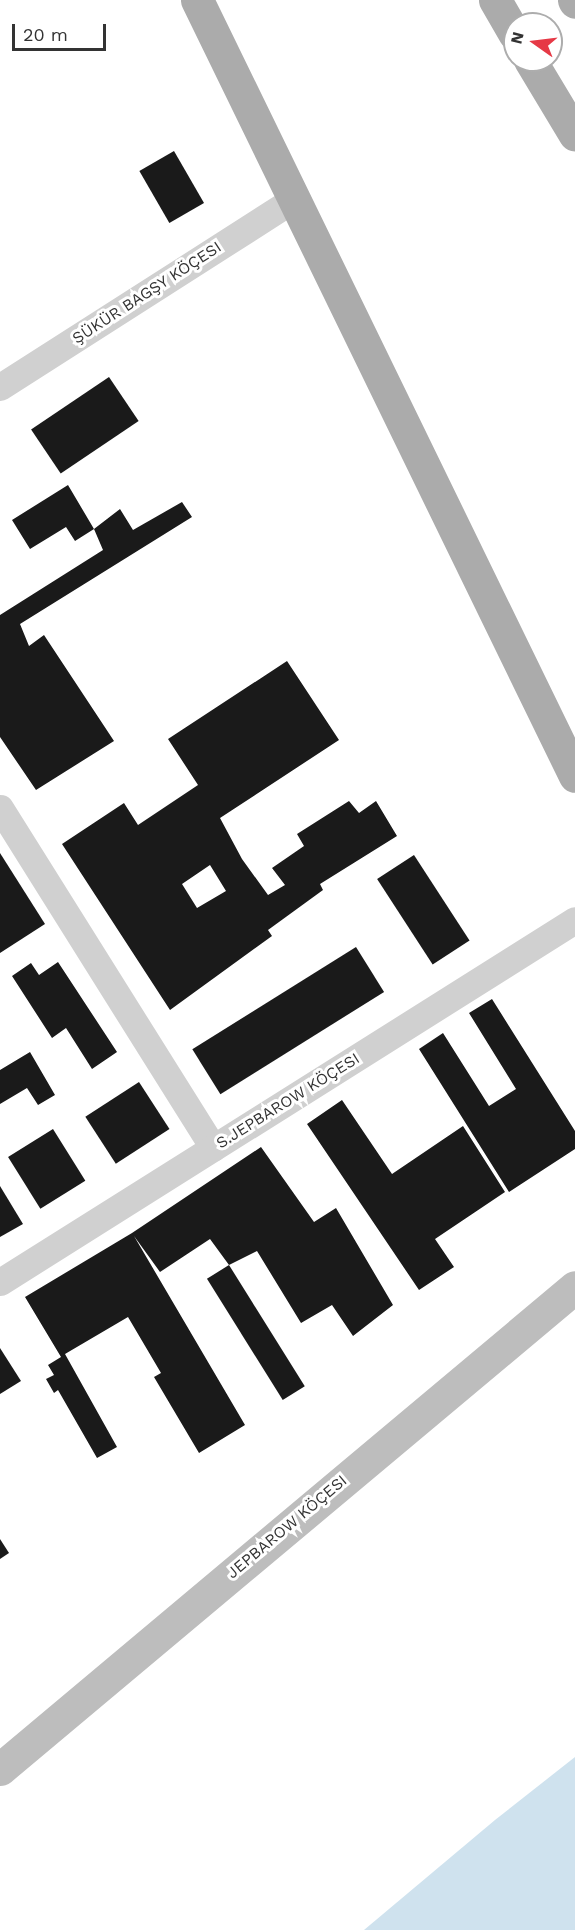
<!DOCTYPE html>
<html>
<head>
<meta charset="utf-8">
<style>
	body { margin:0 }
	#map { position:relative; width:575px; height:1930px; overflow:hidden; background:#fff; font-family:"Work Sans",sans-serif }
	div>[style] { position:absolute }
	.water>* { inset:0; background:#cfe2ee }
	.building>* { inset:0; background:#1a1a1a; transform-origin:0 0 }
	.street>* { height:27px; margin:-13.5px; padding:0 13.5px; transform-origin:13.5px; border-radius:13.5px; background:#d0d0d0 }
	.secondary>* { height:33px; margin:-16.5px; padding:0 16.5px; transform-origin:16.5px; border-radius:16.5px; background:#bdbdbd }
	.primary>* { height:33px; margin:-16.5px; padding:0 16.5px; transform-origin:16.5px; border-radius:16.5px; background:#ababab }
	span { translate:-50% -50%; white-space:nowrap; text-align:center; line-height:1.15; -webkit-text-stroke:6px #fff; paint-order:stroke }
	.street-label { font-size:16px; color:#333 }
	.north { position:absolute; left:503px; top:12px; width:60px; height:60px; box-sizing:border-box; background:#fff; border:2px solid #adadad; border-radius:50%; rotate:284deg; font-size:16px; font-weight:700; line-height:24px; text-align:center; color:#333 }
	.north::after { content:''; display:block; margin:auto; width:21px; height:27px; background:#e63946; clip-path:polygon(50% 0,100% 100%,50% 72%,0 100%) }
	.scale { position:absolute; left:12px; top:24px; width:94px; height:27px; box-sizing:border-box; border:3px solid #333; border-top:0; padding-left:8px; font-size:18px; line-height:21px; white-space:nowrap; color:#333; -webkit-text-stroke:4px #fff; paint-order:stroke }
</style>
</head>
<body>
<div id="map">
	<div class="water">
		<i style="clip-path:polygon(575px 1757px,575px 1930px,364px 1930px,495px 1820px)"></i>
	</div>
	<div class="building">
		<i style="left:174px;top:151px;width:60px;height:40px;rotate:60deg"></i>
		<i style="left:109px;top:377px;width:53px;height:94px;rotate:56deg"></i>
		<i style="clip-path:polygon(68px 485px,94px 529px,75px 541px,66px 527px,30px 549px,12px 520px)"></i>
		<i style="clip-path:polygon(182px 502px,192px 517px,20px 624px,29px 646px,44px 635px,114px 741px,36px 790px,0 737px,0 615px,103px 550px,94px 529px,120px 509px,133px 530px)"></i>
		<i style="clip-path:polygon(evenodd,287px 661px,339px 740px,220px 818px,242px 859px,268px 895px,285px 885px,272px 868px,304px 846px,297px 834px,349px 801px,359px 813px,376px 801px,397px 836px,320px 884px,323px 890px,268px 930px,272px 936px,170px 1010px,62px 844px,124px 803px,138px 825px,198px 785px,168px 739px,287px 661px,210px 865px,226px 891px,197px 908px,182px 884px,210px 865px)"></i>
		<i style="clip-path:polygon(0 853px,45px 924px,0 953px)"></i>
		<i style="left:414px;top:855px;width:102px;height:44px;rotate:57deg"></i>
		<i style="left:356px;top:947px;width:53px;height:193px;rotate:58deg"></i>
		<i style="clip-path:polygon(58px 962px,117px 1052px,92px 1069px,66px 1028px,52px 1038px,12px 976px,31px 963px,39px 975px)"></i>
		<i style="clip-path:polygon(492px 999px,575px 1131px,575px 1149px,509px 1192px,419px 1049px,443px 1033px,489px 1106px,516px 1089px,469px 1013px)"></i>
		<i style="clip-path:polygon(30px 1052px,55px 1095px,38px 1105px,27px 1088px,0 1104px,0 1070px)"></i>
		<i style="left:139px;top:1082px;width:56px;height:64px;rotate:57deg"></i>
		<i style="clip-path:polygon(342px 1100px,392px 1174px,463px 1126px,505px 1192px,435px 1239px,454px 1267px,419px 1290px,307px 1124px)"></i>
		<i style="left:53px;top:1129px;width:61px;height:53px;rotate:58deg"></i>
		<i style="clip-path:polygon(261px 1147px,314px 1222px,336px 1208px,393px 1305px,353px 1336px,332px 1305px,301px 1323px,257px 1251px,229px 1265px,210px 1239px,160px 1272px,134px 1236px,245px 1425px,199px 1453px,154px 1377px,161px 1373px,128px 1317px,65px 1354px,117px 1447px,97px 1458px,58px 1390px,54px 1393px,46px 1379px,54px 1375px,48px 1365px,61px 1357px,25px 1297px,132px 1233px)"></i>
		<i style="clip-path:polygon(0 1186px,23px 1224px,0 1237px)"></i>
		<i style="left:229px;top:1265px;width:143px;height:26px;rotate:58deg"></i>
		<i style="clip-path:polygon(0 1348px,21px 1381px,0 1394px)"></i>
		<i style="clip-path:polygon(0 1539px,9px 1553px,0 1559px)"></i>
	</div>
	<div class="street">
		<i style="left:0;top:387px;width:349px;rotate:-32.6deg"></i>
		<i style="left:0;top:808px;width:401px;rotate:57.9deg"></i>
		<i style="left:0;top:1282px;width:679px;rotate:-32.19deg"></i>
	</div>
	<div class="secondary">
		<i style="left:0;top:1769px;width:750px;rotate:-39.97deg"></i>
	</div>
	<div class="primary">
		<i style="left:197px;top:0;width:863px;rotate:64.03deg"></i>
		<i style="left:495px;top:0;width:39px;rotate:60deg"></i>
		<i style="left:574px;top:0;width:2px;rotate:63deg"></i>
		<i style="left:530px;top:60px;width:87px;rotate:59deg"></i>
	</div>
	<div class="street-label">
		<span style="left:147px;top:293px;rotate:-33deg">ŞÜKÜR BAGŞY KÖÇESI</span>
		<span style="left:288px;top:1101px;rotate:-32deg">S.JEPBAROW KÖÇESI</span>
		<span style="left:287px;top:1527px;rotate:-40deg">JEPBAROW KÖÇESI</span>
	</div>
	<div class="north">N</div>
	<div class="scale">20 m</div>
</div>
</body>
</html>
